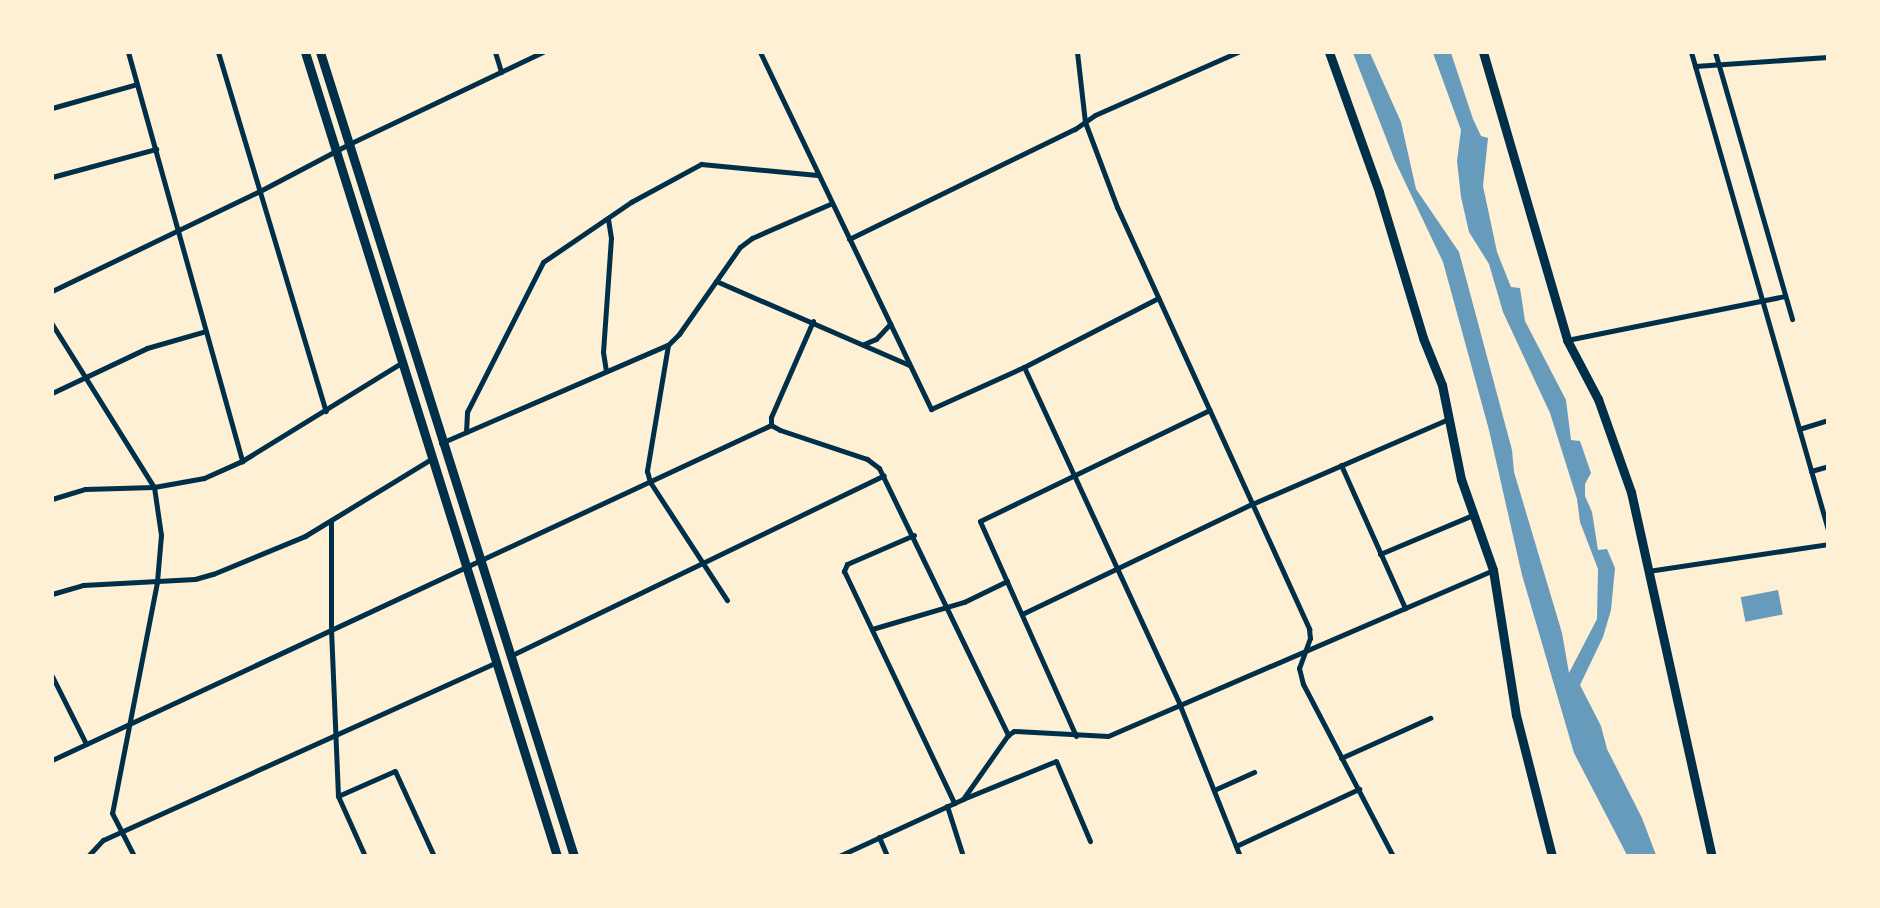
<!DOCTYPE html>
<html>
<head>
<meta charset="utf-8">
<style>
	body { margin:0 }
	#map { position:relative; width:1880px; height:908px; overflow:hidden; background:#fdf0d5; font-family:Lato,sans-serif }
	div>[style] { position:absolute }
	.water>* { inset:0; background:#669bbc; transform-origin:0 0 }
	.minor>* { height:5px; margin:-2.5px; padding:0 2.5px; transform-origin:2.5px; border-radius:2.5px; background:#003049 }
	.primary>* { height:9px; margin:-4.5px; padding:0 4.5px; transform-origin:4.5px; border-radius:4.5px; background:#003049 }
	span { translate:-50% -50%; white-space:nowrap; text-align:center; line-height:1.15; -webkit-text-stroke:5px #fdf0d5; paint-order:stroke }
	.frame { position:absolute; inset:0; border:54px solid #fdf0d5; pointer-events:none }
</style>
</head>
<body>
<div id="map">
	<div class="water">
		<i style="clip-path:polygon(1353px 53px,1370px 53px,1401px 122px,1416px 189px,1459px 252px,1512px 450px,1514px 472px,1562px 633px,1569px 673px,1597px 619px,1598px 569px,1580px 522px,1577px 499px,1550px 413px,1503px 312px,1489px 264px,1469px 232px,1461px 197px,1457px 161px,1461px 130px,1433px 53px,1451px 53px,1473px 119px,1481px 136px,1488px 138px,1483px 186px,1497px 252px,1511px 287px,1520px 288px,1525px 321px,1566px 400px,1571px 440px,1580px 441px,1591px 473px,1585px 484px,1585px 496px,1592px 512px,1598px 550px,1607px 549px,1615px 568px,1611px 610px,1603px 637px,1580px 685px,1601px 726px,1607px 749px,1642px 818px,1656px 855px,1627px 855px,1574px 753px,1522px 575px,1489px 430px,1443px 262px,1395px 161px)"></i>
		<i style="left:1778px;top:590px;width:25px;height:38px;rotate:79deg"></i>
	</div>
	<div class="minor">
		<i style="left:128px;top:52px;width:425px;rotate:74.4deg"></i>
		<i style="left:218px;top:52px;width:375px;rotate:73.3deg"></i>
		<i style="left:495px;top:52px;width:21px;rotate:73deg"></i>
		<i style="left:760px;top:52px;width:396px;rotate:64.4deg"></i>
		<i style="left:931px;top:409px;width:102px;rotate:-24.3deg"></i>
		<i style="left:1024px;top:367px;width:151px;rotate:-27.2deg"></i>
		<i style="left:1077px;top:52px;width:70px;rotate:83.5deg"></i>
		<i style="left:1085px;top:122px;width:91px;rotate:69.4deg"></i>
		<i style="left:1117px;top:207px;width:464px;rotate:65.5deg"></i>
		<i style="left:1309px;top:629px;width:9px;rotate:84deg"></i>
		<i style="left:1310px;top:638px;width:32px;rotate:110deg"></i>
		<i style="left:1299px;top:668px;width:16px;rotate:76deg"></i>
		<i style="left:1303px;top:684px;width:194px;rotate:62.4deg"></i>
		<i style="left:1691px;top:52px;width:496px;rotate:74deg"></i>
		<i style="left:1715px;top:52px;width:278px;rotate:73.9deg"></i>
		<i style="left:1695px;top:66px;width:133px;rotate:-3.9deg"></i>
		<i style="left:52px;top:108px;width:88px;rotate:-15.8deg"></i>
		<i style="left:52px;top:177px;width:108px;rotate:-15.1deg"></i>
		<i style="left:849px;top:239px;width:251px;rotate:-26deg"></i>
		<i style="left:1075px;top:129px;width:24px;rotate:-35deg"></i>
		<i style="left:1095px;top:115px;width:156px;rotate:-23.8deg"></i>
		<i style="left:716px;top:281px;width:210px;rotate:23.5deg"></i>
		<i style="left:52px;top:291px;width:229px;rotate:-25.7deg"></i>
		<i style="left:258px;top:192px;width:103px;rotate:-27.8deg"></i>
		<i style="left:349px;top:144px;width:215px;rotate:-25.4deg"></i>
		<i style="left:813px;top:321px;width:105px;rotate:113.6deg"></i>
		<i style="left:771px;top:417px;width:8px;rotate:90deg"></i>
		<i style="left:771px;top:425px;width:10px;rotate:29deg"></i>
		<i style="left:780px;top:430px;width:92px;rotate:18.4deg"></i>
		<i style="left:867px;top:459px;width:15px;rotate:37deg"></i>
		<i style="left:879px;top:468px;width:297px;rotate:64.2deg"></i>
		<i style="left:52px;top:324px;width:192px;rotate:58deg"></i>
		<i style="left:154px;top:487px;width:49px;rotate:81.7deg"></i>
		<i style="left:161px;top:535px;width:47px;rotate:94.9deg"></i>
		<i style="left:157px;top:582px;width:235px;rotate:101deg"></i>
		<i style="left:112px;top:813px;width:48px;rotate:62.9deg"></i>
		<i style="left:1567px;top:340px;width:222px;rotate:-11.4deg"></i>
		<i style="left:864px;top:344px;width:13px;rotate:-23deg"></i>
		<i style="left:876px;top:339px;width:21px;rotate:-47deg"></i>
		<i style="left:668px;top:345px;width:128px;rotate:99.5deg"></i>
		<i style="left:647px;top:471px;width:11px;rotate:75deg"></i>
		<i style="left:650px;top:482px;width:141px;rotate:56.9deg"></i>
		<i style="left:1024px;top:367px;width:370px;rotate:65.2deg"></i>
		<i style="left:1179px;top:703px;width:165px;rotate:68.3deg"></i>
		<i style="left:606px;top:371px;width:19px;rotate:-99deg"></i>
		<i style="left:603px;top:352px;width:114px;rotate:-86deg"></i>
		<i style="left:611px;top:238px;width:20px;rotate:-99deg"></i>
		<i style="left:52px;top:393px;width:105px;rotate:-25.3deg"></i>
		<i style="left:147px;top:348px;width:61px;rotate:-16.1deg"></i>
		<i style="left:1799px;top:429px;width:30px;rotate:-17deg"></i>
		<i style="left:466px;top:432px;width:20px;rotate:-87deg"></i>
		<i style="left:467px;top:412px;width:168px;rotate:-63.1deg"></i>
		<i style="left:543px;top:262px;width:107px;rotate:-34.3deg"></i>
		<i style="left:631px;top:202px;width:80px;rotate:-28.5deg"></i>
		<i style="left:701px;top:164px;width:117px;rotate:5.4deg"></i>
		<i style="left:441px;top:443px;width:247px;rotate:-23.4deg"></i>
		<i style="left:668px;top:345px;width:16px;rotate:-45deg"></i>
		<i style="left:679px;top:334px;width:106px;rotate:-55deg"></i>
		<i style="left:740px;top:247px;width:15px;rotate:-37deg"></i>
		<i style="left:752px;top:238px;width:87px;rotate:-23.6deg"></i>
		<i style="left:1341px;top:465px;width:157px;rotate:65.9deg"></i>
		<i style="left:1811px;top:471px;width:18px;rotate:-16deg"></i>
		<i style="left:52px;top:499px;width:34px;rotate:-17deg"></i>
		<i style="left:85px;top:489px;width:69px;rotate:-1.7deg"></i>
		<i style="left:154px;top:487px;width:51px;rotate:-10.2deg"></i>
		<i style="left:204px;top:478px;width:42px;rotate:-24.1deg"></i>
		<i style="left:242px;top:461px;width:189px;rotate:-31.6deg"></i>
		<i style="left:331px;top:521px;width:108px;rotate:90deg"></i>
		<i style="left:331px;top:629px;width:167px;rotate:87.6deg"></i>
		<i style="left:338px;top:796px;width:66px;rotate:65.8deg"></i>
		<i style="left:914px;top:535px;width:73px;rotate:156.6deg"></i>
		<i style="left:847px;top:564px;width:8px;rotate:113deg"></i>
		<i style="left:844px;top:571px;width:257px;rotate:64.6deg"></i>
		<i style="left:1380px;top:554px;width:101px;rotate:-22.8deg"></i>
		<i style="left:1648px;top:571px;width:182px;rotate:-8.5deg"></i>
		<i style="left:52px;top:594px;width:32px;rotate:-16deg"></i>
		<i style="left:83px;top:585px;width:112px;rotate:-3.1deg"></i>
		<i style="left:195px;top:579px;width:19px;rotate:-16deg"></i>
		<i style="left:213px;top:574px;width:100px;rotate:-22.4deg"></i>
		<i style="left:305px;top:536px;width:148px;rotate:-31.4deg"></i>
		<i style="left:1022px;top:614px;width:255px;rotate:-25.6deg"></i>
		<i style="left:1252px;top:504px;width:214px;rotate:-23.4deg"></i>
		<i style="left:872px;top:629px;width:96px;rotate:-16.4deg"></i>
		<i style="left:964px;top:602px;width:48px;rotate:-26deg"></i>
		<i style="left:510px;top:656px;width:415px;rotate:-25.8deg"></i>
		<i style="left:52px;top:676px;width:76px;rotate:63.4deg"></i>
		<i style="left:1076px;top:736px;width:235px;rotate:-114.1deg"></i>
		<i style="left:980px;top:521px;width:255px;rotate:-25.8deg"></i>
		<i style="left:1341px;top:758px;width:98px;rotate:-24.2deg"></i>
		<i style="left:52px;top:760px;width:793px;rotate:-24.98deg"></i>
		<i style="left:1214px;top:790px;width:44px;rotate:-24.2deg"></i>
		<i style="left:338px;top:796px;width:62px;rotate:-23.7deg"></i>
		<i style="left:395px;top:771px;width:94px;rotate:65.4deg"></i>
		<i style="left:963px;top:799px;width:78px;rotate:-54.9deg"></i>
		<i style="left:1008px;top:735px;width:7px;rotate:-34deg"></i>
		<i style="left:1014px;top:731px;width:94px;rotate:3deg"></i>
		<i style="left:1108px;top:736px;width:419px;rotate:-23.3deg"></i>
		<i style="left:947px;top:806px;width:52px;rotate:72.3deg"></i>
		<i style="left:879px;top:837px;width:21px;rotate:67deg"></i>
		<i style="left:1236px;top:846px;width:136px;rotate:-24.9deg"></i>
		<i style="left:88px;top:856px;width:22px;rotate:-47deg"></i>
		<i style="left:103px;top:840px;width:433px;rotate:-24.3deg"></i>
		<i style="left:839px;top:856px;width:136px;rotate:-24.7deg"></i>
		<i style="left:963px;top:799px;width:100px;rotate:-22.2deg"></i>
		<i style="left:1056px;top:761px;width:87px;rotate:67deg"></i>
	</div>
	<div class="primary">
		<i style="left:305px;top:52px;width:843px;rotate:72.6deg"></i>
		<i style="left:320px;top:52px;width:843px;rotate:72.47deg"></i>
		<i style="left:1329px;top:52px;width:149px;rotate:70.3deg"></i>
		<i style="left:1379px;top:192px;width:152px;rotate:73.2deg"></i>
		<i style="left:1423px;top:338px;width:51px;rotate:68deg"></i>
		<i style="left:1442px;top:385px;width:96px;rotate:78.6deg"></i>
		<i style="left:1461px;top:479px;width:96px;rotate:70.6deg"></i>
		<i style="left:1493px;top:570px;width:147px;rotate:81deg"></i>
		<i style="left:1516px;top:715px;width:146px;rotate:75.7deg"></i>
		<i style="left:1483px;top:52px;width:300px;rotate:73.7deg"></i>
		<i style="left:1567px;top:340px;width:67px;rotate:62.3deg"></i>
		<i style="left:1598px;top:399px;width:99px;rotate:70.5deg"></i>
		<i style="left:1631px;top:492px;width:373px;rotate:77.5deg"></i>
	</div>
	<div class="frame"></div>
</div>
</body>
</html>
